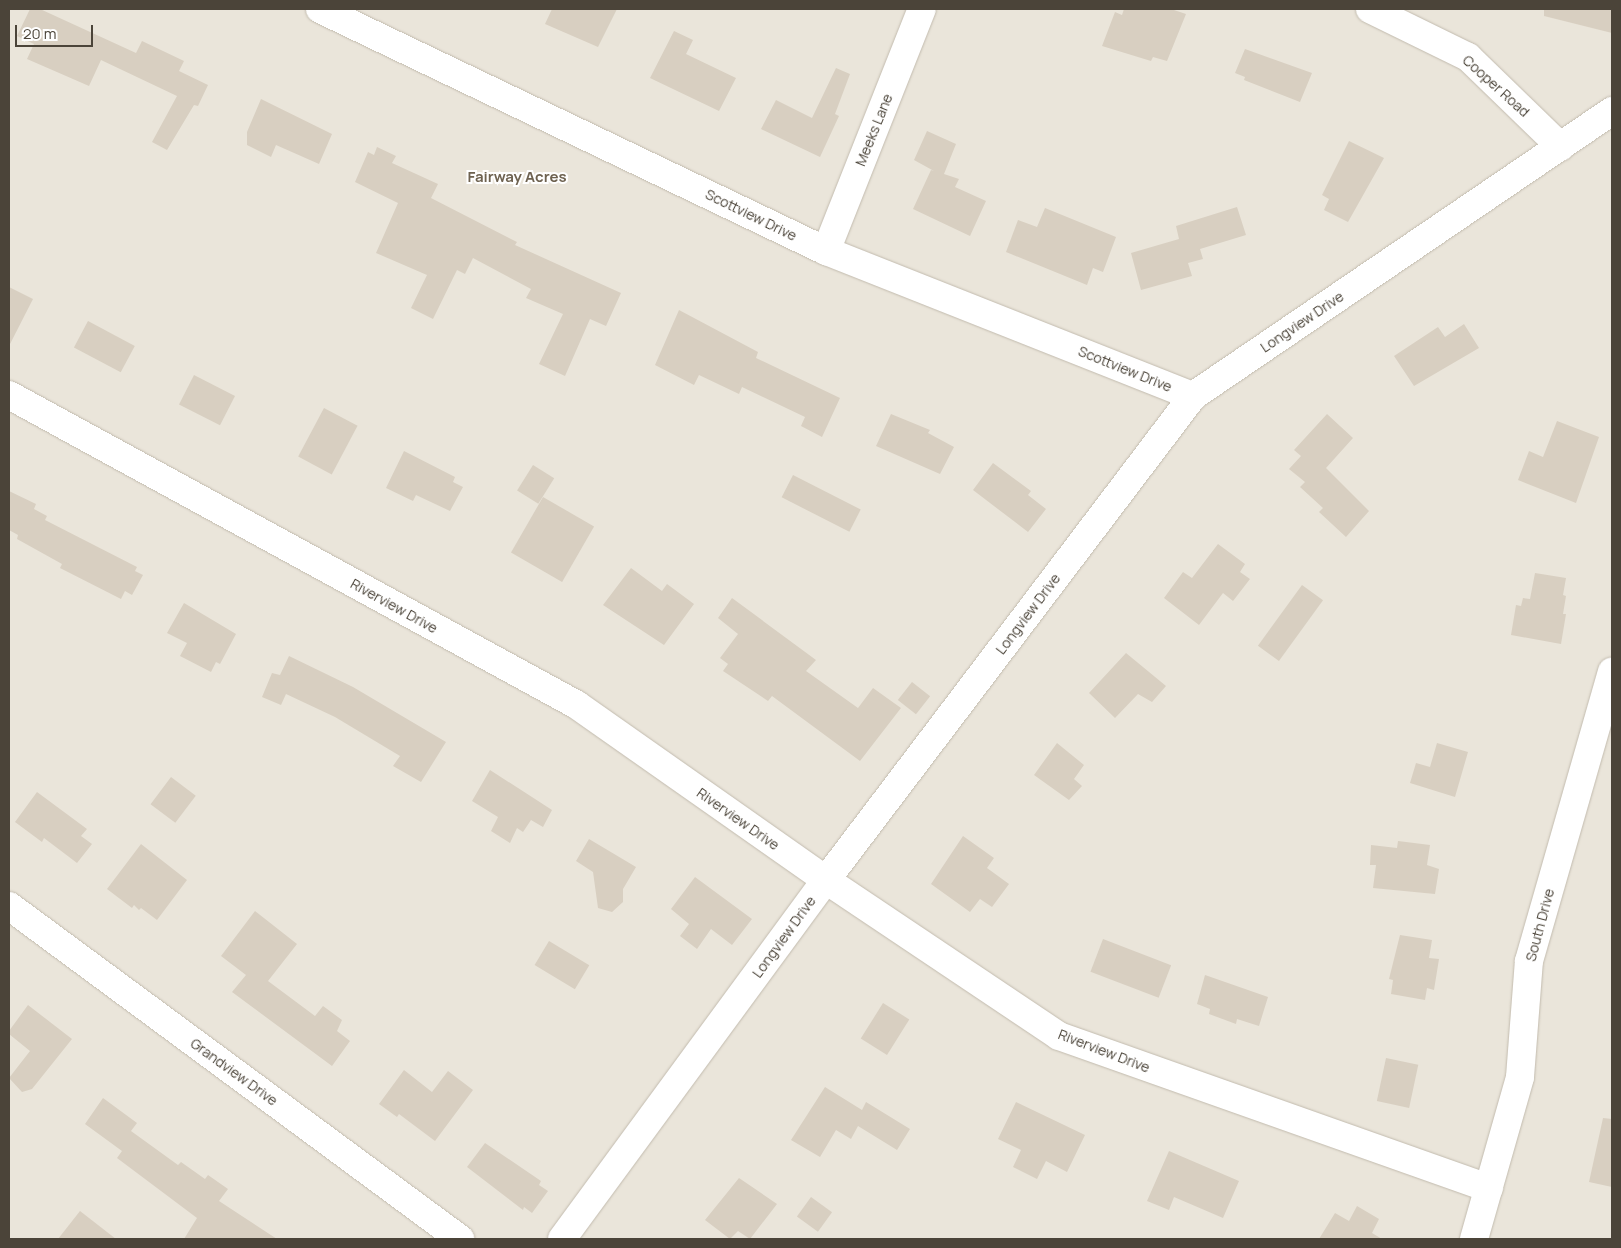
<!DOCTYPE html>
<html>
<head>
<meta charset="utf-8">
<style>
	body { margin:0 }
	#map { position:relative; width:1621px; height:1248px; overflow:hidden; background:#f6f3ec; font-family:Manrope,sans-serif }
	div>[style] { position:absolute }
	.residential>* { inset:0; background:#eae5da; transform-origin:0 0 }
	.building>* { inset:0; background:#d8cfc1; transform-origin:0 0 }
	.roads { filter:drop-shadow(0 0 1px #c2bbae) drop-shadow(0 0 1px #c2bbae) }
	.minor>* { height:28px; margin:-14px; padding:0 14px; transform-origin:14px; border-radius:14px; background:#fff }
	.tertiary>* { height:28px; margin:-14px; padding:0 14px; transform-origin:14px; border-radius:14px; background:#fff }
	span { translate:-50% -50%; white-space:nowrap; text-align:center; line-height:1.15; -webkit-text-stroke:4px #fff; paint-order:stroke }
	.street-label { font-size:14px; color:#4b4439 }
	.neighbourhood-label { font-size:15px; color:#6e6250; font-weight:700 }
	.frame { position:absolute; inset:0; border:10px solid #4b4439; pointer-events:none }
	.scale { position:absolute; left:15px; top:25px; width:78px; height:22px; box-sizing:border-box; border:2px solid #4b4439; border-top:0; padding-left:6px; font-size:15px; line-height:18px; white-space:nowrap; color:#4b4439; -webkit-text-stroke:4px #fff; paint-order:stroke }
</style>
</head>
<body>
<div id="map">
	<div class="residential">
		<i style="left:9px;top:9px;width:1603px;height:1230px"></i>
	</div>
	<div class="building">
		<i style="clip-path:polygon(30px 9px,40px 9px,136px 53px,142px 41px,184px 61px,179px 71px,208px 85px,198px 106px,194px 105px,167px 150px,152px 142px,177px 96px,101px 60px,89px 86px,27px 59px,34px 44px,17px 36px)"></i>
		<i style="clip-path:polygon(552px 9px,617px 9px,598px 47px,545px 24px)"></i>
		<i style="clip-path:polygon(1124px 9px,1171px 9px,1186px 14px,1167px 61px,1153px 57px,1151px 61px,1102px 46px,1115px 12px,1122px 15px)"></i>
		<i style="clip-path:polygon(1544px 9px,1612px 9px,1612px 33px,1544px 16px)"></i>
		<i style="clip-path:polygon(674px 31px,693px 40px,686px 54px,736px 78px,719px 111px,650px 78px)"></i>
		<i style="clip-path:polygon(1245px 49px,1312px 73px,1300px 102px,1244px 80px,1245px 77px,1235px 73px)"></i>
		<i style="clip-path:polygon(836px 68px,850px 74px,835px 114px,839px 116px,820px 157px,761px 129px,776px 100px,812px 118px)"></i>
		<i style="clip-path:polygon(261px 99px,332px 134px,319px 164px,276px 145px,271px 157px,247px 145px,247px 132px)"></i>
		<i style="clip-path:polygon(927px 131px,956px 144px,944px 174px,959px 179px,955px 187px,986px 201px,970px 236px,913px 209px,931px 170px,934px 171px,914px 160px)"></i>
		<i style="clip-path:polygon(1349px 141px,1384px 158px,1348px 222px,1324px 210px,1329px 199px,1322px 195px)"></i>
		<i style="clip-path:polygon(377px 147px,396px 156px,392px 163px,438px 184px,431px 198px,517px 242px,515px 245px,621px 293px,606px 326px,590px 319px,565px 376px,539px 364px,563px 314px,526px 298px,531px 289px,473px 258px,465px 274px,457px 270px,433px 319px,411px 308px,427px 275px,376px 253px,398px 203px,355px 182px,368px 152px,374px 155px)"></i>
		<i style="clip-path:polygon(1237px 207px,1246px 235px,1200px 249px,1203px 259px,1188px 263px,1192px 276px,1141px 290px,1131px 253px,1179px 239px,1176px 226px)"></i>
		<i style="clip-path:polygon(1045px 208px,1116px 237px,1103px 272px,1093px 268px,1087px 285px,1006px 252px,1018px 220px,1037px 227px)"></i>
		<i style="clip-path:polygon(9px 287px,33px 299px,9px 346px)"></i>
		<i style="clip-path:polygon(679px 310px,758px 352px,756px 358px,840px 398px,822px 437px,801px 426px,805px 417px,742px 387px,739px 394px,699px 375px,694px 385px,655px 365px)"></i>
		<i style="left:88px;top:321px;width:53px;height:30px;rotate:28deg"></i>
		<i style="clip-path:polygon(1464px 324px,1479px 348px,1414px 386px,1394px 356px,1438px 327px,1445px 337px)"></i>
		<i style="left:194px;top:375px;width:46px;height:33px;rotate:27deg"></i>
		<i style="left:324px;top:408px;width:38px;height:55px;rotate:28deg"></i>
		<i style="clip-path:polygon(891px 414px,930px 430px,928px 433px,954px 447px,940px 474px,876px 446px)"></i>
		<i style="clip-path:polygon(1327px 414px,1353px 438px,1326px 468px,1369px 511px,1346px 537px,1319px 512px,1323px 508px,1300px 487px,1305px 482px,1289px 469px,1301px 456px,1294px 450px)"></i>
		<i style="clip-path:polygon(1557px 421px,1599px 437px,1576px 503px,1518px 480px,1529px 451px,1543px 457px)"></i>
		<i style="clip-path:polygon(404px 451px,455px 477px,453px 482px,463px 487px,450px 511px,416px 495px,413px 501px,386px 488px)"></i>
		<i style="clip-path:polygon(993px 463px,1031px 491px,1028px 495px,1046px 509px,1028px 532px,973px 490px)"></i>
		<i style="left:533px;top:465px;width:25px;height:30px;rotate:32deg"></i>
		<i style="left:793px;top:475px;width:76px;height:25px;rotate:27deg"></i>
		<i style="clip-path:polygon(9px 491px,36px 504px,34px 509px,47px 516px,45px 520px,137px 567px,135px 571px,143px 575px,132px 595px,125px 591px,121px 599px,60px 568px,62px 564px,17px 539px,18px 535px,9px 530px)"></i>
		<i style="left:543px;top:497px;width:59px;height:64px;rotate:30deg"></i>
		<i style="clip-path:polygon(1218px 544px,1245px 564px,1240px 572px,1250px 579px,1233px 601px,1223px 593px,1199px 625px,1164px 598px,1183px 572px,1192px 578px)"></i>
		<i style="clip-path:polygon(631px 568px,662px 591px,667px 584px,694px 604px,664px 645px,603px 605px)"></i>
		<i style="clip-path:polygon(1535px 573px,1566px 578px,1563px 595px,1566px 596px,1563px 614px,1566px 614px,1561px 644px,1511px 635px,1516px 605px,1521px 606px,1523px 598px,1530px 599px)"></i>
		<i style="left:1302px;top:585px;width:26px;height:75px;rotate:36deg"></i>
		<i style="clip-path:polygon(732px 598px,816px 660px,806px 671px,858px 708px,873px 688px,901px 708px,860px 761px,772px 696px,768px 701px,723px 671px,728px 664px,720px 658px,738px 634px,718px 618px)"></i>
		<i style="clip-path:polygon(184px 603px,236px 634px,220px 664px,216px 662px,211px 672px,180px 656px,187px 643px,167px 633px)"></i>
		<i style="clip-path:polygon(1126px 653px,1166px 686px,1152px 702px,1138px 694px,1115px 718px,1089px 693px)"></i>
		<i style="clip-path:polygon(289px 656px,353px 687px,446px 742px,421px 782px,393px 766px,400px 756px,335px 717px,286px 694px,281px 705px,262px 697px,272px 673px,280px 675px)"></i>
		<i style="left:912px;top:682px;width:23px;height:23px;rotate:38deg"></i>
		<i style="clip-path:polygon(1057px 743px,1084px 765px,1074px 779px,1082px 786px,1069px 800px,1034px 775px)"></i>
		<i style="clip-path:polygon(1437px 743px,1468px 752px,1455px 797px,1410px 783px,1416px 763px,1430px 767px)"></i>
		<i style="clip-path:polygon(490px 770px,552px 810px,543px 827px,531px 820px,523px 832px,517px 828px,510px 843px,491px 831px,498px 817px,472px 801px)"></i>
		<i style="left:171px;top:777px;width:31px;height:34px;rotate:37deg"></i>
		<i style="clip-path:polygon(37px 792px,87px 829px,81px 836px,92px 844px,77px 863px,44px 838px,42px 842px,15px 822px)"></i>
		<i style="clip-path:polygon(963px 836px,994px 858px,987px 868px,1009px 884px,992px 907px,980px 899px,970px 912px,931px 884px)"></i>
		<i style="clip-path:polygon(589px 839px,636px 867px,623px 889px,623px 902px,612px 912px,598px 908px,593px 872px,576px 861px)"></i>
		<i style="clip-path:polygon(1398px 841px,1430px 845px,1427px 865px,1439px 869px,1435px 894px,1373px 888px,1376px 865px,1370px 865px,1371px 845px,1397px 848px)"></i>
		<i style="clip-path:polygon(141px 844px,187px 880px,157px 920px,141px 908px,139px 910px,134px 905px,132px 908px,107px 889px)"></i>
		<i style="clip-path:polygon(695px 877px,752px 919px,732px 945px,711px 929px,697px 949px,680px 936px,689px 924px,671px 909px)"></i>
		<i style="clip-path:polygon(255px 911px,297px 944px,268px 981px,315px 1016px,323px 1006px,342px 1020px,337px 1031px,350px 1041px,332px 1066px,232px 992px,246px 975px,221px 956px)"></i>
		<i style="clip-path:polygon(1400px 935px,1432px 940px,1429px 958px,1439px 959px,1434px 990px,1427px 988px,1425px 1000px,1391px 994px,1393px 980px,1389px 979px)"></i>
		<i style="left:1103px;top:939px;width:73px;height:35px;rotate:21deg"></i>
		<i style="left:549px;top:941px;width:47px;height:28px;rotate:31deg"></i>
		<i style="clip-path:polygon(1205px 975px,1268px 997px,1259px 1026px,1237px 1019px,1236px 1024px,1209px 1014px,1210px 1009px,1197px 1004px)"></i>
		<i style="left:883px;top:1003px;width:31px;height:42px;rotate:32deg"></i>
		<i style="clip-path:polygon(28px 1005px,72px 1039px,32px 1089px,22px 1092px,9px 1078px,30px 1051px,9px 1034px,9px 1031px)"></i>
		<i style="left:1386px;top:1058px;width:33px;height:44px;rotate:12deg"></i>
		<i style="clip-path:polygon(404px 1070px,432px 1092px,448px 1071px,473px 1090px,435px 1141px,399px 1114px,397px 1117px,379px 1104px)"></i>
		<i style="clip-path:polygon(825px 1087px,862px 1110px,866px 1102px,910px 1129px,897px 1150px,858px 1126px,851px 1139px,836px 1130px,820px 1157px,791px 1140px)"></i>
		<i style="clip-path:polygon(103px 1098px,137px 1123px,131px 1131px,178px 1165px,181px 1162px,205px 1179px,208px 1175px,228px 1189px,219px 1201px,277px 1239px,184px 1239px,197px 1218px,117px 1158px,122px 1151px,85px 1124px)"></i>
		<i style="clip-path:polygon(1016px 1102px,1085px 1135px,1067px 1172px,1046px 1161px,1037px 1179px,1013px 1167px,1021px 1150px,998px 1139px)"></i>
		<i style="clip-path:polygon(1603px 1118px,1612px 1119px,1612px 1187px,1589px 1182px)"></i>
		<i style="clip-path:polygon(485px 1143px,541px 1181px,539px 1185px,548px 1191px,532px 1213px,524px 1207px,523px 1210px,467px 1167px)"></i>
		<i style="clip-path:polygon(1169px 1151px,1239px 1181px,1223px 1218px,1174px 1197px,1169px 1210px,1147px 1201px)"></i>
		<i style="clip-path:polygon(739px 1178px,777px 1204px,750px 1239px,738px 1231px,730px 1239px,705px 1220px)"></i>
		<i style="left:811px;top:1197px;width:26px;height:24px;rotate:36deg"></i>
		<i style="clip-path:polygon(1357px 1206px,1379px 1219px,1372px 1233px,1382px 1239px,1319px 1239px,1335px 1213px,1349px 1221px)"></i>
		<i style="clip-path:polygon(80px 1211px,116px 1239px,58px 1239px)"></i>
	</div>
	<div class="roads">
		<div class="minor">
			<i style="left:320px;top:9px;width:561px;rotate:25.56deg"></i>
			<i style="left:826px;top:251px;width:395px;rotate:21.6deg"></i>
			<i style="left:1370px;top:9px;width:109px;rotate:26.1deg"></i>
			<i style="left:1468px;top:57px;width:129px;rotate:44.1deg"></i>
			<i style="left:826px;top:251px;width:260px;rotate:-68.4deg"></i>
			<i style="left:9px;top:395px;width:647px;rotate:28.62deg"></i>
			<i style="left:577px;top:705px;width:304px;rotate:35.1deg"></i>
			<i style="left:826px;top:880px;width:280px;rotate:33.8deg"></i>
			<i style="left:1059px;top:1036px;width:456px;rotate:19.5deg"></i>
			<i style="left:9px;top:906px;width:561px;rotate:36.44deg"></i>
			<i style="left:1474px;top:1239px;width:168px;rotate:-74.1deg"></i>
			<i style="left:1520px;top:1077px;width:116px;rotate:-85.6deg"></i>
			<i style="left:1529px;top:961px;width:301px;rotate:-74deg"></i>
		</div>
		<div class="tertiary">
			<i style="left:562px;top:1239px;width:446px;rotate:-53.7deg"></i>
			<i style="left:826px;top:880px;width:607px;rotate:-52.83deg"></i>
			<i style="left:1193px;top:396px;width:507px;rotate:-34.22deg"></i>
		</div>
	</div>
	<div class="street-label">
		<span style="left:1496px;top:86px;rotate:42deg">Cooper Road</span>
		<span style="left:874px;top:130px;rotate:-68deg">Meeks Lane</span>
		<span style="left:751px;top:215px;rotate:26deg">Scottview Drive</span>
		<span style="left:1302px;top:322px;rotate:-34deg">Longview Drive</span>
		<span style="left:1125px;top:369px;rotate:22deg">Scottview Drive</span>
		<span style="left:394px;top:606px;rotate:29deg">Riverview Drive</span>
		<span style="left:1028px;top:614px;rotate:-53deg">Longview Drive</span>
		<span style="left:738px;top:819px;rotate:35deg">Riverview Drive</span>
		<span style="left:1540px;top:925px;rotate:-75deg">South Drive</span>
		<span style="left:784px;top:937px;rotate:-54deg">Longview Drive</span>
		<span style="left:1104px;top:1051px;rotate:21deg">Riverview Drive</span>
		<span style="left:234px;top:1072px;rotate:36deg">Grandview Drive</span>
	</div>
	<div class="neighbourhood-label">
		<span style="left:517px;top:177px">Fairway Acres</span>
	</div>
	<div class="frame"></div>
	<div class="scale">20 m</div>
</div>
</body>
</html>
